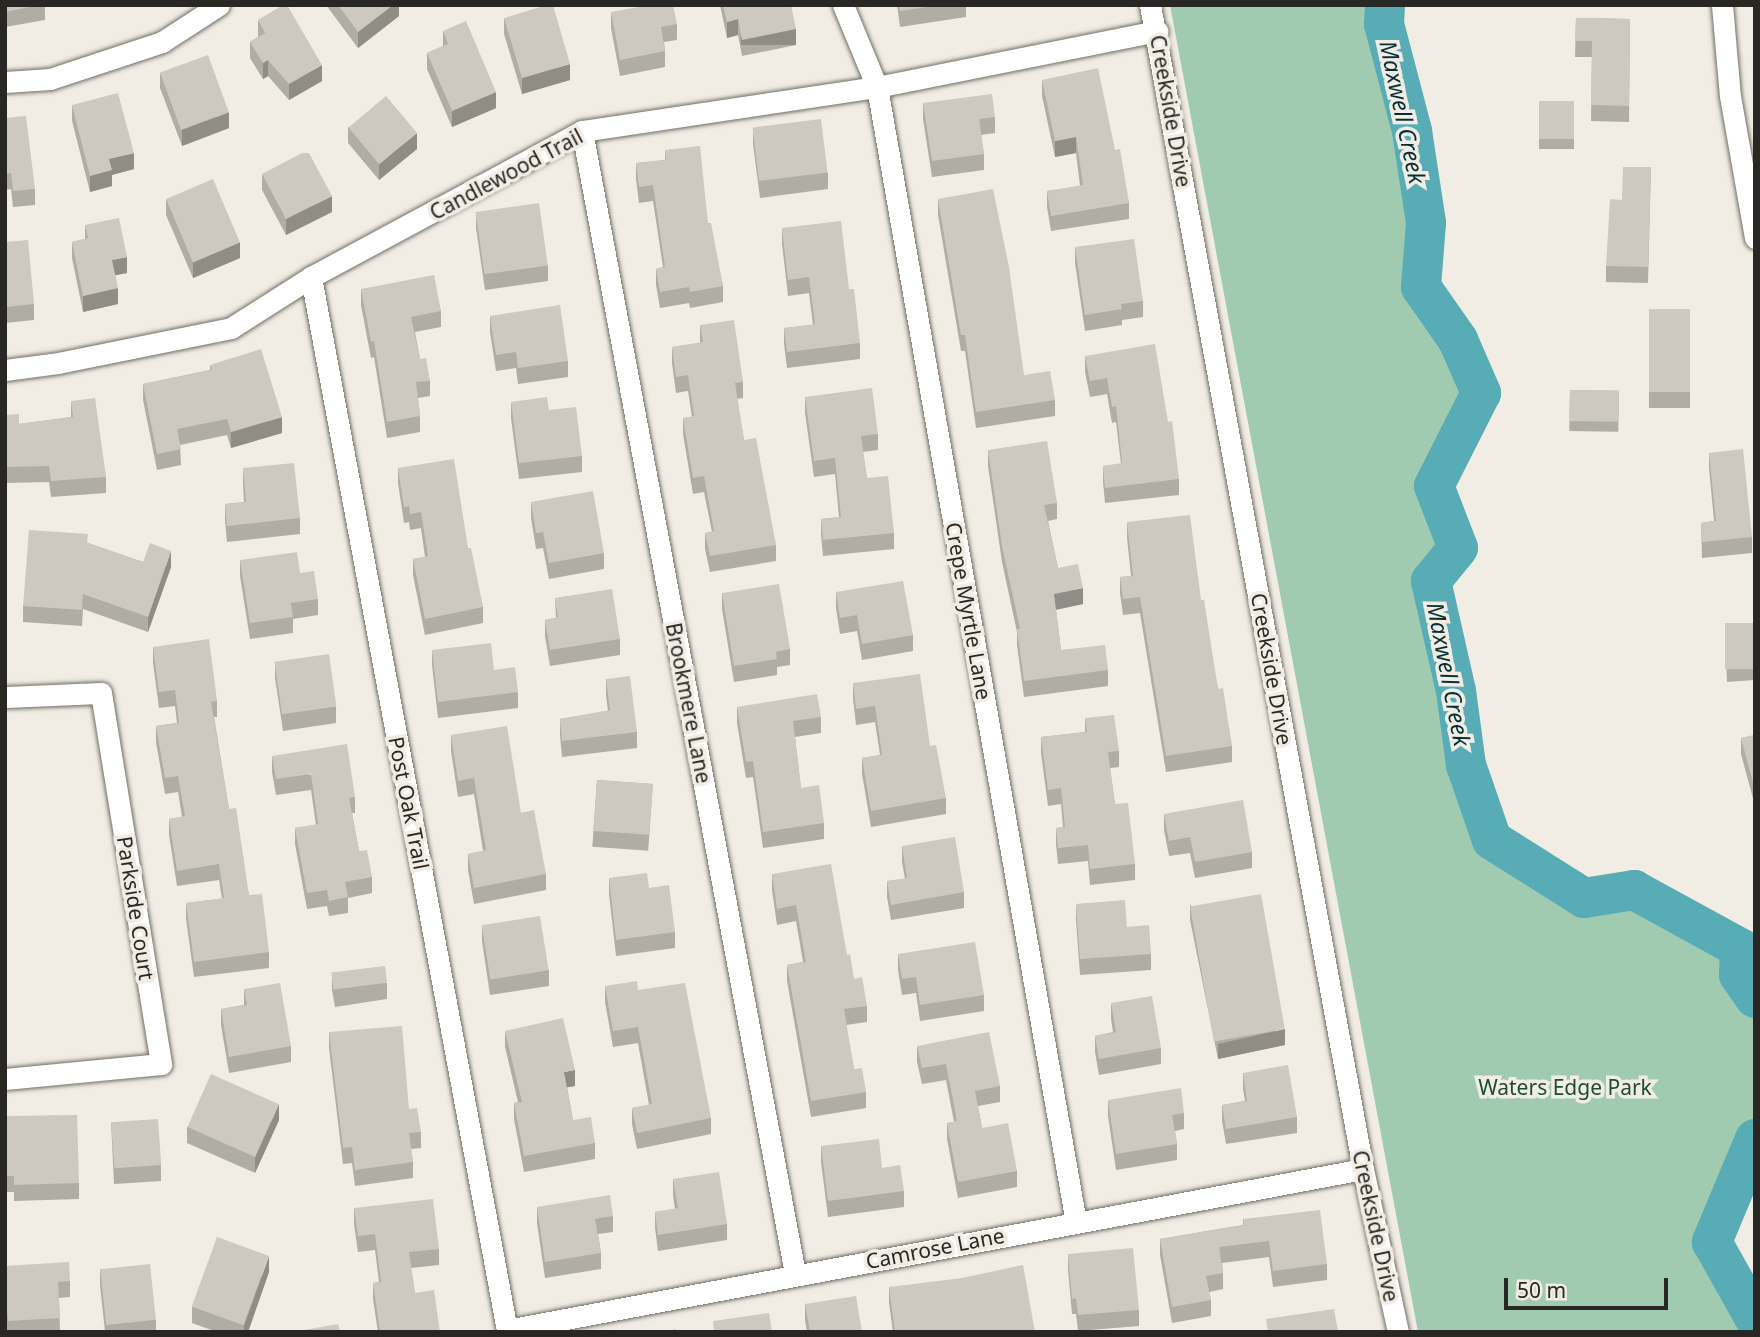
<!DOCTYPE html>
<html>
<head>
<meta charset="utf-8">
<style>
	body { margin:0 }
	#map { position:relative; width:1760px; height:1337px; overflow:hidden; background:#f1ede4; font-family:"Noto Sans",sans-serif }
	div>[style] { position:absolute }
	.green>* { inset:0; background:#a0cbb0 }
	.river>* { height:40px; margin:-20px; padding:0 20px; transform-origin:20px; border-radius:20px; background:#57acb6 }
	.roads { filter:drop-shadow(0 0 2px #726e66) drop-shadow(0 0 2px #726e66) }
	.minor>* { height:21px; margin:-10.5px; padding:0 10.5px; transform-origin:10.5px; border-radius:10.5px; background:#fff }
	.wall>* { inset:0; background:#b0ada5; transform-origin:0 0 }
	.shaded-wall>* { inset:0; background:#908d86; transform-origin:0 0 }
	.building>* { inset:0; background:#cdc9c0; transform-origin:0 0 }
	span { translate:-50% -50%; white-space:nowrap; text-align:center; line-height:1.15; -webkit-text-stroke:7px #f1ede4; paint-order:stroke }
	.street-label { font-size:21px; color:#282723 }
	.park-label { font-size:21px; color:#1d4c33 }
	.water-label { font-size:23px; color:#042f34; font-style:italic }
	.frame { position:absolute; inset:0; border:7px solid #282723; pointer-events:none }
	.scale { position:absolute; left:1504px; top:1278px; width:164px; height:32px; box-sizing:border-box; border:4px solid #282723; border-top:0; padding-left:9px; font-size:21px; line-height:24px; white-space:nowrap; color:#282723; -webkit-text-stroke:5px #f1ede4; paint-order:stroke }
</style>
</head>
<body>
<div id="map">
	<div class="green">
		<i style="clip-path:polygon(1170px 5px,1385px 5px,1384px 24px,1412px 131px,1426px 223px,1421px 287px,1458px 340px,1481px 393px,1434px 486px,1458px 548px,1431px 581px,1456px 691px,1466px 765px,1492px 840px,1584px 898px,1634px 890px,1740px 948px,1739px 975px,1755px 998px,1755px 1139px,1713px 1242px,1755px 1316px,1755px 1332px,1418px 1332px)"></i>
	</div>
	<div class="river">
		<i style="left:1385px;top:5px;width:19px;rotate:93deg"></i>
		<i style="left:1384px;top:24px;width:111px;rotate:75.3deg"></i>
		<i style="left:1412px;top:131px;width:93px;rotate:81.3deg"></i>
		<i style="left:1426px;top:223px;width:64px;rotate:94.5deg"></i>
		<i style="left:1421px;top:287px;width:65px;rotate:55.1deg"></i>
		<i style="left:1458px;top:340px;width:58px;rotate:66.5deg"></i>
		<i style="left:1481px;top:393px;width:104px;rotate:116.8deg"></i>
		<i style="left:1434px;top:486px;width:66px;rotate:68.8deg"></i>
		<i style="left:1458px;top:548px;width:43px;rotate:129.3deg"></i>
		<i style="left:1431px;top:581px;width:113px;rotate:77.2deg"></i>
		<i style="left:1456px;top:691px;width:75px;rotate:82.3deg"></i>
		<i style="left:1466px;top:765px;width:79px;rotate:70.9deg"></i>
		<i style="left:1492px;top:840px;width:109px;rotate:32.2deg"></i>
		<i style="left:1584px;top:898px;width:51px;rotate:-9.1deg"></i>
		<i style="left:1634px;top:890px;width:121px;rotate:28.7deg"></i>
		<i style="left:1740px;top:948px;width:27px;rotate:92deg"></i>
		<i style="left:1739px;top:975px;width:28px;rotate:55deg"></i>
		<i style="left:1755px;top:1139px;width:112px;rotate:112.7deg"></i>
		<i style="left:1712px;top:1242px;width:88px;rotate:60.8deg"></i>
	</div>
	<div class="roads">
		<div class="minor">
			<i style="left:843px;top:5px;width:89px;rotate:67.5deg"></i>
			<i style="left:877px;top:87px;width:1152px;rotate:80.06deg"></i>
			<i style="left:1150px;top:5px;width:1183px;rotate:79.63deg"></i>
			<i style="left:1363px;top:1169px;width:167px;rotate:77.9deg"></i>
			<i style="left:1722px;top:5px;width:91px;rotate:85deg"></i>
			<i style="left:1730px;top:96px;width:144px;rotate:80deg"></i>
			<i style="left:5px;top:82px;width:45px;rotate:-3.8deg"></i>
			<i style="left:50px;top:79px;width:118px;rotate:-18.3deg"></i>
			<i style="left:162px;top:42px;width:68px;rotate:-33deg"></i>
			<i style="left:582px;top:131px;width:1163px;rotate:79.44deg"></i>
			<i style="left:311px;top:277px;width:1071px;rotate:79.46deg"></i>
			<i style="left:507px;top:1330px;width:871px;rotate:-10.65deg"></i>
			<i style="left:5px;top:370px;width:53px;rotate:-7.5deg"></i>
			<i style="left:58px;top:363px;width:177px;rotate:-11.4deg"></i>
			<i style="left:231px;top:328px;width:95px;rotate:-32.5deg"></i>
			<i style="left:311px;top:277px;width:308px;rotate:-28.3deg"></i>
			<i style="left:582px;top:131px;width:298px;rotate:-8.5deg"></i>
			<i style="left:877px;top:87px;width:286px;rotate:-11.3deg"></i>
			<i style="left:5px;top:697px;width:96px;rotate:-2.4deg"></i>
			<i style="left:101px;top:693px;width:376px;rotate:80.8deg"></i>
			<i style="left:161px;top:1064px;width:157px;rotate:174.5deg"></i>
		</div>
	</div>
	<div class="wall">
		<i style="clip-path:polygon(5px 5px,45px 5px,45px 20px,5px 27px)"></i>
		<i style="clip-path:polygon(326px 5px,399px 5px,399px 16px,358px 48px)"></i>
		<i style="clip-path:polygon(720px 5px,781px 5px,796px 45px,742px 56px,738px 35px,727px 38px)"></i>
		<i style="clip-path:polygon(897px 5px,966px 5px,966px 17px,900px 27px)"></i>
		<i style="clip-path:polygon(611px 12px,677px 24px,677px 40px,664px 42px,665px 51px,665px 67px,620px 76px,611px 28px)"></i>
		<i style="clip-path:polygon(504px 18px,570px 80px,522px 94px,504px 34px)"></i>
		<i style="clip-path:polygon(1576px 18px,1630px 19px,1629px 122px,1591px 121px,1592px 57px,1575px 57px)"></i>
		<i style="clip-path:polygon(258px 20px,322px 81px,289px 100px,268px 76px,263px 79px,250px 58px,250px 42px,258px 37px)"></i>
		<i style="clip-path:polygon(443px 31px,496px 108px,452px 127px,427px 69px,427px 53px,443px 46px)"></i>
		<i style="clip-path:polygon(160px 73px,229px 128px,182px 146px,160px 88px)"></i>
		<i style="clip-path:polygon(1042px 80px,1115px 150px,1129px 203px,1129px 219px,1051px 231px,1047px 207px,1047px 191px,1080px 186px,1076px 153px,1055px 157px,1042px 96px)"></i>
		<i style="left:1539px;top:101px;width:35px;height:48px"></i>
		<i style="clip-path:polygon(923px 103px,995px 117px,995px 133px,981px 135px,984px 154px,984px 170px,932px 177px,923px 119px)"></i>
		<i style="clip-path:polygon(72px 105px,134px 169px,112px 175px,112px 186px,90px 192px,72px 121px)"></i>
		<i style="clip-path:polygon(5px 118px,35px 189px,35px 205px,13px 207px,11px 189px,5px 190px)"></i>
		<i style="clip-path:polygon(348px 127px,417px 149px,379px 180px,348px 143px)"></i>
		<i style="clip-path:polygon(753px 128px,828px 173px,828px 189px,760px 198px,753px 144px)"></i>
		<i style="clip-path:polygon(665px 150px,708px 223px,723px 286px,723px 302px,690px 308px,689px 303px,660px 308px,656px 285px,656px 269px,663px 267px,653px 201px,639px 203px,636px 179px,636px 163px,665px 160px)"></i>
		<i style="clip-path:polygon(1651px 167px,1648px 283px,1606px 282px,1606px 266px,1622px 200px)"></i>
		<i style="clip-path:polygon(262px 174px,332px 212px,286px 235px,262px 190px)"></i>
		<i style="clip-path:polygon(166px 199px,240px 258px,193px 278px,166px 215px)"></i>
		<i style="clip-path:polygon(938px 199px,1024px 375px,1055px 400px,1055px 416px,976px 428px,965px 351px,961px 351px,938px 215px)"></i>
		<i style="clip-path:polygon(476px 212px,548px 265px,548px 281px,485px 290px,476px 228px)"></i>
		<i style="clip-path:polygon(85px 225px,127px 273px,115px 275px,118px 304px,83px 312px,72px 258px,72px 242px,85px 239px)"></i>
		<i style="clip-path:polygon(782px 228px,860px 343px,860px 359px,787px 368px,784px 344px,784px 328px,813px 325px,809px 293px,788px 296px,782px 244px)"></i>
		<i style="clip-path:polygon(5px 242px,34px 304px,34px 320px,5px 323px)"></i>
		<i style="clip-path:polygon(1075px 247px,1143px 301px,1143px 317px,1122px 320px,1122px 325px,1085px 331px,1075px 263px)"></i>
		<i style="clip-path:polygon(361px 289px,441px 311px,441px 327px,415px 332px,420px 359px,430px 381px,430px 396px,418px 398px,420px 416px,420px 432px,387px 438px,374px 357px,371px 358px,361px 305px)"></i>
		<i style="left:1649px;top:309px;width:41px;height:99px"></i>
		<i style="clip-path:polygon(490px 316px,568px 361px,568px 377px,518px 384px,516px 368px,496px 371px,490px 332px)"></i>
		<i style="clip-path:polygon(700px 325px,743px 382px,743px 398px,737px 399px,744px 440px,776px 545px,776px 561px,710px 572px,705px 549px,705px 533px,712px 532px,704px 492px,693px 494px,683px 434px,683px 418px,692px 417px,688px 391px,676px 393px,672px 363px,672px 347px,700px 343px)"></i>
		<i style="clip-path:polygon(1085px 356px,1168px 422px,1179px 479px,1179px 495px,1105px 503px,1103px 482px,1103px 466px,1121px 464px,1116px 422px,1112px 423px,1107px 394px,1090px 397px,1085px 372px)"></i>
		<i style="clip-path:polygon(210px 365px,282px 433px,231px 448px,227px 435px,180px 445px,181px 465px,157px 470px,143px 400px,143px 384px,210px 370px)"></i>
		<i style="left:1570px;top:390px;width:49px;height:41px;rotate:1deg"></i>
		<i style="clip-path:polygon(805px 397px,878px 434px,878px 450px,863px 452px,867px 478px,894px 533px,894px 549px,823px 556px,821px 535px,821px 519px,839px 517px,835px 474px,814px 477px,805px 413px)"></i>
		<i style="clip-path:polygon(71px 401px,106px 477px,106px 493px,51px 497px,49px 482px,5px 483px,5px 415px,19px 424px,71px 417px)"></i>
		<i style="clip-path:polygon(511px 402px,549px 410px,582px 456px,582px 472px,519px 479px,511px 418px)"></i>
		<i style="clip-path:polygon(988px 450px,1057px 503px,1057px 519px,1048px 521px,1058px 568px,1083px 604px,1056px 610px,1061px 650px,1108px 670px,1108px 686px,1024px 697px,1017px 645px,1017px 632px,1002px 562px,988px 466px)"></i>
		<i style="clip-path:polygon(1709px 453px,1752px 537px,1752px 553px,1702px 558px,1701px 523px,1714px 521px,1709px 468px)"></i>
		<i style="clip-path:polygon(243px 468px,300px 518px,300px 534px,227px 542px,225px 520px,225px 504px,244px 502px,243px 484px)"></i>
		<i style="clip-path:polygon(398px 468px,468px 548px,483px 607px,483px 623px,425px 635px,413px 575px,413px 559px,425px 557px,421px 528px,410px 530px,409px 522px,404px 523px,398px 483px)"></i>
		<i style="clip-path:polygon(531px 502px,604px 553px,604px 569px,549px 579px,543px 548px,536px 549px,531px 518px)"></i>
		<i style="clip-path:polygon(1127px 522px,1201px 600px,1218px 689px,1232px 746px,1232px 762px,1166px 772px,1140px 613px,1123px 615px,1120px 593px,1120px 577px,1131px 576px,1127px 538px)"></i>
		<i style="clip-path:polygon(88px 543px,143px 562px,171px 567px,148px 632px,83px 609px,82px 626px,23px 622px,23px 606px)"></i>
		<i style="clip-path:polygon(240px 560px,300px 573px,318px 599px,318px 615px,293px 619px,293px 633px,250px 639px,240px 576px)"></i>
		<i style="clip-path:polygon(836px 592px,913px 635px,913px 651px,862px 660px,857px 631px,840px 634px,836px 608px)"></i>
		<i style="clip-path:polygon(722px 593px,790px 649px,790px 665px,777px 667px,777px 675px,734px 682px,722px 609px)"></i>
		<i style="clip-path:polygon(555px 598px,620px 639px,620px 655px,550px 666px,545px 636px,545px 620px,556px 618px)"></i>
		<i style="clip-path:polygon(1755px 623px,1755px 680px,1727px 682px,1725px 635px)"></i>
		<i style="clip-path:polygon(153px 647px,217px 701px,217px 717px,214px 717px,229px 809px,249px 895px,269px 952px,269px 968px,194px 977px,186px 919px,186px 903px,222px 899px,219px 880px,177px 886px,169px 835px,169px 819px,182px 817px,178px 792px,165px 794px,156px 742px,156px 726px,177px 723px,175px 706px,159px 708px,153px 663px)"></i>
		<i style="clip-path:polygon(432px 650px,494px 670px,518px 692px,518px 708px,438px 718px,432px 665px)"></i>
		<i style="clip-path:polygon(275px 662px,336px 707px,336px 723px,283px 731px,275px 678px)"></i>
		<i style="clip-path:polygon(606px 679px,637px 732px,637px 748px,562px 757px,560px 735px,560px 719px,608px 711px,606px 695px)"></i>
		<i style="clip-path:polygon(853px 683px,930px 746px,946px 798px,946px 814px,871px 827px,862px 774px,862px 758px,880px 755px,875px 722px,856px 725px,853px 699px)"></i>
		<i style="clip-path:polygon(737px 707px,821px 717px,821px 733px,795px 737px,801px 788px,824px 823px,824px 839px,763px 848px,753px 777px,746px 778px,737px 723px)"></i>
		<i style="clip-path:polygon(1085px 718px,1119px 751px,1119px 767px,1110px 768px,1115px 804px,1135px 864px,1135px 880px,1090px 885px,1088px 861px,1058px 864px,1056px 844px,1056px 828px,1063px 827px,1061px 804px,1048px 806px,1041px 753px,1041px 737px,1085px 732px)"></i>
		<i style="clip-path:polygon(451px 735px,521px 813px,546px 874px,546px 890px,474px 904px,468px 870px,468px 854px,483px 851px,474px 794px,458px 797px,451px 751px)"></i>
		<i style="clip-path:polygon(1755px 735px,1755px 806px,1741px 754px,1741px 738px)"></i>
		<i style="clip-path:polygon(272px 756px,355px 797px,355px 813px,352px 813px,359px 851px,372px 877px,372px 893px,348px 898px,348px 913px,329px 916px,327px 906px,307px 909px,295px 844px,295px 828px,316px 825px,311px 790px,276px 795px,272px 772px)"></i>
		<i style="left:597px;top:780px;width:56px;height:67px;rotate:4deg"></i>
		<i style="clip-path:polygon(1164px 814px,1252px 852px,1252px 868px,1195px 878px,1190px 853px,1169px 856px,1164px 830px)"></i>
		<i style="clip-path:polygon(902px 846px,964px 892px,964px 908px,891px 920px,887px 897px,887px 881px,905px 879px,902px 862px)"></i>
		<i style="clip-path:polygon(772px 874px,847px 955px,854px 979px,867px 1006px,867px 1022px,846px 1025px,854px 1069px,866px 1092px,866px 1108px,811px 1117px,787px 981px,787px 965px,803px 962px,796px 921px,777px 925px,772px 890px)"></i>
		<i style="clip-path:polygon(609px 878px,675px 932px,675px 948px,616px 956px,609px 894px)"></i>
		<i style="clip-path:polygon(1076px 904px,1127px 927px,1151px 954px,1151px 970px,1080px 975px,1076px 920px)"></i>
		<i style="clip-path:polygon(1190px 904px,1285px 1045px,1218px 1059px,1190px 920px)"></i>
		<i style="clip-path:polygon(482px 925px,549px 970px,549px 986px,490px 995px,482px 941px)"></i>
		<i style="clip-path:polygon(898px 954px,984px 995px,984px 1011px,920px 1021px,916px 993px,902px 995px,898px 970px)"></i>
		<i style="clip-path:polygon(332px 974px,387px 983px,387px 999px,335px 1007px,332px 990px)"></i>
		<i style="clip-path:polygon(605px 986px,638px 990px,711px 1118px,711px 1134px,637px 1149px,632px 1124px,632px 1108px,649px 1105px,638px 1043px,613px 1047px,605px 1002px)"></i>
		<i style="clip-path:polygon(244px 989px,291px 1046px,291px 1062px,229px 1073px,221px 1025px,221px 1009px,244px 1005px)"></i>
		<i style="clip-path:polygon(1111px 1003px,1161px 1048px,1161px 1064px,1099px 1075px,1095px 1052px,1095px 1036px,1113px 1032px,1111px 1019px)"></i>
		<i style="clip-path:polygon(505px 1031px,575px 1086px,567px 1087px,573px 1120px,595px 1143px,595px 1159px,524px 1172px,514px 1119px,514px 1103px,518px 1102px,505px 1047px)"></i>
		<i style="clip-path:polygon(329px 1032px,409px 1109px,421px 1132px,421px 1148px,411px 1149px,413px 1162px,413px 1178px,355px 1186px,352px 1163px,343px 1164px,329px 1048px)"></i>
		<i style="clip-path:polygon(917px 1046px,1000px 1086px,1000px 1102px,978px 1106px,982px 1128px,1017px 1171px,1017px 1187px,958px 1198px,947px 1139px,947px 1123px,954px 1122px,946px 1080px,922px 1084px,917px 1062px)"></i>
		<i style="clip-path:polygon(1243px 1073px,1297px 1117px,1297px 1133px,1226px 1144px,1222px 1121px,1222px 1105px,1245px 1101px,1243px 1089px)"></i>
		<i style="clip-path:polygon(1108px 1100px,1184px 1113px,1184px 1129px,1175px 1131px,1177px 1144px,1177px 1160px,1116px 1170px,1108px 1116px)"></i>
		<i style="clip-path:polygon(5px 1116px,79px 1183px,79px 1199px,14px 1201px,14px 1192px,5px 1192px)"></i>
		<i style="clip-path:polygon(279px 1120px,255px 1173px,187px 1143px,187px 1127px)"></i>
		<i style="clip-path:polygon(111px 1122px,161px 1165px,161px 1181px,114px 1184px)"></i>
		<i style="clip-path:polygon(821px 1146px,882px 1168px,904px 1191px,904px 1207px,828px 1217px,821px 1162px)"></i>
		<i style="clip-path:polygon(673px 1179px,727px 1224px,727px 1240px,658px 1251px,655px 1228px,655px 1212px,675px 1209px,673px 1195px)"></i>
		<i style="clip-path:polygon(537px 1207px,613px 1216px,613px 1232px,598px 1234px,601px 1253px,601px 1269px,545px 1278px,537px 1223px)"></i>
		<i style="clip-path:polygon(354px 1208px,439px 1249px,439px 1265px,411px 1268px,415px 1293px,440px 1332px,378px 1332px,373px 1299px,373px 1283px,379px 1282px,375px 1250px,358px 1252px,354px 1224px)"></i>
		<i style="clip-path:polygon(1243px 1219px,1327px 1264px,1327px 1280px,1273px 1287px,1269px 1257px,1222px 1263px,1223px 1273px,1223px 1289px,1209px 1292px,1211px 1300px,1211px 1316px,1172px 1323px,1160px 1255px,1160px 1239px,1243px 1225px)"></i>
		<i style="clip-path:polygon(1068px 1254px,1139px 1310px,1139px 1326px,1078px 1331px,1076px 1314px,1072px 1314px,1068px 1270px)"></i>
		<i style="clip-path:polygon(5px 1266px,70px 1281px,70px 1297px,59px 1298px,60px 1332px,7px 1332px,5px 1300px)"></i>
		<i style="clip-path:polygon(100px 1269px,156px 1320px,156px 1332px,105px 1332px,100px 1285px)"></i>
		<i style="clip-path:polygon(269px 1272px,248px 1332px,217px 1332px,192px 1323px,192px 1307px)"></i>
		<i style="clip-path:polygon(889px 1287px,1035px 1332px,893px 1332px,889px 1303px)"></i>
		<i style="clip-path:polygon(805px 1304px,862px 1332px,807px 1332px,805px 1320px)"></i>
	</div>
	<div class="shaded-wall">
		<i style="clip-path:polygon(393px 5px,399px 5px,399px 16px,358px 48px,358px 32px)"></i>
		<i style="clip-path:polygon(738px 19px,738px 35px,727px 38px,727px 22px)"></i>
		<i style="left:796px;top:29px;width:16px;height:55px;rotate:90deg"></i>
		<i style="clip-path:polygon(268px 60px,268px 76px,263px 79px,263px 63px)"></i>
		<i style="clip-path:polygon(570px 64px,570px 80px,522px 94px,522px 78px)"></i>
		<i style="clip-path:polygon(322px 65px,322px 81px,289px 100px,289px 84px)"></i>
		<i style="clip-path:polygon(496px 92px,496px 108px,452px 127px,452px 111px)"></i>
		<i style="clip-path:polygon(229px 112px,229px 128px,182px 146px,182px 130px)"></i>
		<i style="clip-path:polygon(417px 133px,417px 149px,379px 180px,379px 164px)"></i>
		<i style="clip-path:polygon(1076px 137px,1076px 153px,1055px 157px,1055px 141px)"></i>
		<i style="clip-path:polygon(134px 153px,134px 169px,112px 175px,112px 186px,90px 192px,90px 176px,109px 159px)"></i>
		<i style="clip-path:polygon(332px 196px,332px 212px,286px 235px,286px 219px)"></i>
		<i style="clip-path:polygon(240px 242px,240px 258px,193px 278px,193px 262px)"></i>
		<i style="clip-path:polygon(127px 257px,127px 273px,112px 276px,112px 260px)"></i>
		<i style="clip-path:polygon(118px 288px,118px 304px,83px 312px,83px 296px)"></i>
		<i style="clip-path:polygon(282px 417px,282px 433px,231px 448px,231px 432px)"></i>
		<i style="clip-path:polygon(171px 551px,171px 567px,148px 632px,148px 617px)"></i>
		<i style="clip-path:polygon(1083px 588px,1083px 604px,1054px 610px,1054px 594px)"></i>
		<i style="clip-path:polygon(1285px 1029px,1285px 1045px,1218px 1059px,1218px 1044px)"></i>
		<i style="clip-path:polygon(575px 1070px,575px 1086px,564px 1088px,564px 1072px)"></i>
		<i style="clip-path:polygon(279px 1104px,279px 1120px,255px 1173px,255px 1158px)"></i>
		<i style="clip-path:polygon(269px 1256px,269px 1272px,248px 1332px,244px 1332px,244px 1326px)"></i>
	</div>
	<div class="building">
		<i style="clip-path:polygon(5px 5px,39px 5px,5px 12px)"></i>
		<i style="clip-path:polygon(283px 5px,287px 5px,322px 65px,289px 84px,268px 60px,263px 63px,250px 42px,265px 33px,258px 20px)"></i>
		<i style="clip-path:polygon(338px 5px,393px 5px,358px 32px)"></i>
		<i style="clip-path:polygon(547px 5px,553px 5px,570px 64px,522px 78px,504px 18px)"></i>
		<i style="clip-path:polygon(650px 5px,673px 5px,677px 24px,661px 27px,665px 51px,620px 60px,611px 12px)"></i>
		<i style="clip-path:polygon(723px 5px,781px 5px,781px 7px,791px 5px,796px 29px,742px 40px,738px 19px,727px 22px)"></i>
		<i style="clip-path:polygon(899px 5px,940px 5px,900px 11px)"></i>
		<i style="clip-path:polygon(1576px 18px,1630px 19px,1629px 106px,1591px 105px,1592px 41px,1575px 41px)"></i>
		<i style="clip-path:polygon(466px 21px,496px 92px,452px 111px,427px 53px,448px 44px,443px 31px)"></i>
		<i style="left:208px;top:55px;width:61px;height:51px;rotate:70deg"></i>
		<i style="clip-path:polygon(1098px 68px,1115px 150px,1120px 149px,1129px 203px,1051px 216px,1047px 191px,1083px 185px,1076px 137px,1055px 141px,1042px 80px)"></i>
		<i style="clip-path:polygon(118px 93px,134px 153px,109px 159px,112px 170px,90px 176px,72px 105px)"></i>
		<i style="clip-path:polygon(992px 94px,995px 117px,979px 119px,984px 154px,932px 161px,923px 103px)"></i>
		<i style="left:386px;top:96px;width:48px;height:49px;rotate:50deg"></i>
		<i style="left:1539px;top:101px;width:35px;height:38px"></i>
		<i style="clip-path:polygon(26px 116px,35px 189px,13px 191px,11px 173px,5px 174px,5px 118px)"></i>
		<i style="left:821px;top:119px;width:54px;height:69px;rotate:83deg"></i>
		<i style="clip-path:polygon(700px 146px,708px 223px,711px 223px,723px 286px,690px 292px,689px 287px,660px 292px,656px 269px,665px 267px,653px 185px,639px 187px,636px 163px,666px 160px,665px 150px)"></i>
		<i style="clip-path:polygon(302px 153px,309px 153px,332px 196px,286px 219px,262px 174px)"></i>
		<i style="clip-path:polygon(1623px 167px,1651px 167px,1648px 267px,1606px 266px,1610px 199px,1622px 200px)"></i>
		<i style="left:213px;top:179px;width:69px;height:51px;rotate:67deg"></i>
		<i style="clip-path:polygon(993px 189px,1009px 267px,1024px 375px,1050px 371px,1055px 400px,976px 412px,965px 335px,961px 335px,938px 199px)"></i>
		<i style="left:539px;top:203px;width:63px;height:64px;rotate:82deg"></i>
		<i style="clip-path:polygon(119px 218px,127px 257px,112px 260px,118px 288px,83px 296px,72px 242px,88px 238px,85px 225px)"></i>
		<i style="clip-path:polygon(841px 221px,849px 289px,854px 289px,860px 343px,787px 352px,784px 328px,815px 324px,809px 277px,788px 280px,782px 228px)"></i>
		<i style="clip-path:polygon(1134px 239px,1143px 301px,1121px 304px,1122px 309px,1085px 315px,1075px 247px)"></i>
		<i style="clip-path:polygon(28px 240px,34px 304px,5px 307px,5px 242px)"></i>
		<i style="clip-path:polygon(434px 275px,441px 311px,411px 317px,420px 359px,426px 358px,430px 381px,416px 382px,420px 416px,387px 422px,374px 341px,371px 342px,361px 289px)"></i>
		<i style="clip-path:polygon(560px 305px,568px 361px,518px 368px,516px 352px,496px 355px,490px 316px)"></i>
		<i style="left:1649px;top:309px;width:41px;height:83px"></i>
		<i style="clip-path:polygon(734px 320px,743px 382px,735px 383px,744px 440px,756px 438px,776px 545px,710px 556px,705px 533px,714px 531px,704px 476px,693px 478px,683px 418px,694px 416px,688px 375px,676px 377px,672px 347px,703px 342px,700px 325px)"></i>
		<i style="clip-path:polygon(1155px 344px,1168px 422px,1172px 421px,1179px 479px,1105px 488px,1103px 466px,1122px 463px,1116px 406px,1112px 407px,1107px 378px,1090px 381px,1085px 356px)"></i>
		<i style="clip-path:polygon(261px 349px,282px 417px,231px 432px,227px 419px,177px 429px,181px 449px,157px 454px,143px 384px,212px 370px,210px 365px)"></i>
		<i style="clip-path:polygon(872px 388px,878px 434px,861px 436px,867px 478px,888px 476px,894px 533px,823px 540px,821px 519px,841px 517px,835px 458px,814px 461px,805px 397px)"></i>
		<i style="left:1570px;top:390px;width:49px;height:31px;rotate:1deg"></i>
		<i style="clip-path:polygon(547px 397px,549px 410px,576px 407px,582px 456px,519px 463px,511px 402px)"></i>
		<i style="clip-path:polygon(95px 398px,106px 477px,51px 481px,49px 466px,5px 467px,5px 415px,19px 414px,19px 424px,73px 417px,71px 401px)"></i>
		<i style="clip-path:polygon(1047px 441px,1057px 503px,1044px 505px,1058px 568px,1078px 564px,1083px 588px,1054px 594px,1061px 650px,1105px 645px,1108px 670px,1024px 681px,1017px 629px,1020px 629px,1002px 546px,988px 450px)"></i>
		<i style="clip-path:polygon(1743px 449px,1752px 537px,1702px 542px,1701px 523px,1716px 521px,1709px 453px)"></i>
		<i style="clip-path:polygon(454px 459px,468px 548px,471px 548px,483px 607px,425px 619px,413px 559px,428px 556px,421px 512px,410px 514px,409px 506px,404px 507px,398px 468px)"></i>
		<i style="clip-path:polygon(294px 463px,300px 518px,227px 526px,225px 504px,246px 502px,243px 468px)"></i>
		<i style="clip-path:polygon(593px 491px,604px 553px,549px 563px,543px 532px,536px 533px,531px 502px)"></i>
		<i style="clip-path:polygon(1190px 515px,1201px 600px,1204px 600px,1218px 689px,1223px 688px,1232px 746px,1166px 756px,1140px 597px,1123px 599px,1120px 577px,1133px 576px,1127px 522px)"></i>
		<i style="clip-path:polygon(29px 530px,88px 534px,87px 543px,143px 562px,150px 543px,171px 551px,148px 617px,83px 594px,82px 610px,23px 606px)"></i>
		<i style="clip-path:polygon(297px 552px,300px 573px,314px 571px,318px 599px,291px 603px,293px 617px,250px 623px,240px 560px)"></i>
		<i style="clip-path:polygon(903px 581px,913px 635px,862px 644px,857px 615px,840px 618px,836px 592px)"></i>
		<i style="clip-path:polygon(779px 584px,790px 649px,776px 652px,777px 659px,734px 666px,722px 593px)"></i>
		<i style="clip-path:polygon(612px 589px,620px 639px,550px 650px,545px 620px,558px 617px,555px 598px)"></i>
		<i style="left:1755px;top:623px;width:46px;height:30px;rotate:90deg"></i>
		<i style="clip-path:polygon(209px 639px,217px 701px,211px 702px,229px 809px,236px 808px,249px 895px,262px 894px,269px 952px,194px 962px,186px 903px,224px 898px,219px 864px,177px 871px,169px 819px,185px 816px,178px 776px,165px 778px,156px 726px,179px 723px,175px 690px,159px 692px,153px 647px)"></i>
		<i style="clip-path:polygon(491px 643px,494px 670px,515px 667px,518px 692px,438px 702px,432px 650px)"></i>
		<i style="left:329px;top:654px;width:53px;height:55px;rotate:82deg"></i>
		<i style="clip-path:polygon(920px 674px,930px 746px,936px 745px,946px 798px,871px 811px,862px 758px,882px 755px,875px 706px,856px 709px,853px 683px)"></i>
		<i style="clip-path:polygon(630px 676px,637px 732px,562px 741px,560px 719px,610px 710px,606px 679px)"></i>
		<i style="clip-path:polygon(817px 694px,821px 717px,793px 721px,801px 788px,819px 785px,824px 823px,763px 832px,753px 761px,746px 762px,737px 707px)"></i>
		<i style="clip-path:polygon(1114px 715px,1119px 751px,1108px 752px,1115px 804px,1128px 803px,1135px 864px,1090px 869px,1088px 845px,1058px 848px,1056px 828px,1065px 827px,1061px 788px,1048px 790px,1041px 737px,1087px 732px,1085px 718px)"></i>
		<i style="clip-path:polygon(507px 726px,521px 813px,534px 810px,546px 874px,474px 888px,468px 854px,486px 850px,474px 778px,458px 781px,451px 735px)"></i>
		<i style="clip-path:polygon(1755px 735px,1755px 790px,1741px 738px)"></i>
		<i style="clip-path:polygon(347px 744px,355px 797px,349px 798px,359px 851px,367px 850px,372px 877px,345px 882px,348px 897px,329px 901px,327px 890px,307px 893px,295px 828px,318px 824px,311px 774px,276px 779px,272px 756px)"></i>
		<i style="left:597px;top:780px;width:56px;height:51px;rotate:4deg"></i>
		<i style="clip-path:polygon(1243px 800px,1252px 852px,1195px 862px,1190px 837px,1169px 841px,1164px 814px)"></i>
		<i style="clip-path:polygon(955px 837px,964px 892px,891px 905px,887px 881px,907px 878px,902px 846px)"></i>
		<i style="clip-path:polygon(831px 864px,847px 955px,850px 954px,854px 979px,862px 977px,867px 1006px,844px 1009px,854px 1069px,862px 1068px,866px 1092px,811px 1101px,787px 965px,806px 962px,796px 905px,777px 909px,772px 874px)"></i>
		<i style="clip-path:polygon(647px 873px,649px 888px,669px 885px,675px 932px,616px 940px,609px 878px)"></i>
		<i style="left:1261px;top:894px;width:137px;height:72px;rotate:80deg"></i>
		<i style="clip-path:polygon(1125px 900px,1127px 927px,1149px 925px,1151px 954px,1080px 959px,1076px 904px)"></i>
		<i style="left:540px;top:916px;width:55px;height:59px;rotate:81deg"></i>
		<i style="clip-path:polygon(975px 942px,984px 995px,920px 1005px,916px 977px,902px 979px,898px 954px)"></i>
		<i style="left:385px;top:966px;width:17px;height:54px;rotate:83deg"></i>
		<i style="clip-path:polygon(637px 981px,638px 990px,685px 983px,711px 1118px,637px 1133px,632px 1108px,652px 1104px,638px 1027px,613px 1031px,605px 986px)"></i>
		<i style="clip-path:polygon(280px 983px,291px 1046px,229px 1057px,221px 1009px,247px 1005px,244px 989px)"></i>
		<i style="clip-path:polygon(1152px 996px,1161px 1048px,1099px 1059px,1095px 1036px,1116px 1032px,1111px 1003px)"></i>
		<i style="clip-path:polygon(563px 1018px,575px 1070px,564px 1072px,573px 1120px,591px 1117px,595px 1143px,524px 1156px,514px 1103px,522px 1102px,505px 1031px)"></i>
		<i style="clip-path:polygon(402px 1026px,409px 1109px,417px 1108px,421px 1132px,409px 1133px,413px 1162px,355px 1170px,352px 1147px,343px 1148px,329px 1032px)"></i>
		<i style="clip-path:polygon(989px 1032px,1000px 1086px,975px 1091px,982px 1128px,1008px 1123px,1017px 1171px,958px 1182px,947px 1123px,957px 1121px,946px 1064px,922px 1068px,917px 1046px)"></i>
		<i style="clip-path:polygon(1288px 1065px,1297px 1117px,1226px 1129px,1222px 1105px,1247px 1101px,1243px 1073px)"></i>
		<i style="left:211px;top:1074px;width:74px;height:58px;rotate:24deg"></i>
		<i style="clip-path:polygon(1181px 1088px,1184px 1113px,1172px 1115px,1177px 1144px,1116px 1154px,1108px 1100px)"></i>
		<i style="clip-path:polygon(77px 1115px,79px 1183px,14px 1185px,14px 1176px,5px 1176px,5px 1116px)"></i>
		<i style="left:158px;top:1119px;width:46px;height:47px;rotate:86deg"></i>
		<i style="clip-path:polygon(879px 1139px,882px 1168px,900px 1165px,904px 1191px,828px 1201px,821px 1146px)"></i>
		<i style="clip-path:polygon(719px 1172px,727px 1224px,658px 1235px,655px 1212px,678px 1208px,673px 1179px)"></i>
		<i style="clip-path:polygon(610px 1195px,613px 1216px,595px 1219px,601px 1253px,545px 1262px,537px 1207px)"></i>
		<i style="clip-path:polygon(433px 1199px,439px 1249px,409px 1252px,415px 1293px,434px 1290px,440px 1332px,380px 1332px,373px 1283px,381px 1282px,375px 1234px,358px 1236px,354px 1208px)"></i>
		<i style="clip-path:polygon(1320px 1210px,1327px 1264px,1273px 1271px,1269px 1241px,1219px 1247px,1223px 1273px,1206px 1276px,1211px 1300px,1172px 1307px,1160px 1239px,1244px 1225px,1243px 1219px)"></i>
		<i style="left:217px;top:1237px;width:55px;height:74px;rotate:20deg"></i>
		<i style="clip-path:polygon(1133px 1248px,1139px 1310px,1078px 1315px,1076px 1298px,1072px 1299px,1068px 1254px)"></i>
		<i style="clip-path:polygon(69px 1262px,70px 1281px,58px 1282px,60px 1318px,8px 1321px,5px 1285px,5px 1266px)"></i>
		<i style="left:150px;top:1264px;width:56px;height:50px;rotate:84deg"></i>
		<i style="clip-path:polygon(1023px 1265px,1035px 1332px,895px 1332px,889px 1287px,962px 1278px)"></i>
		<i style="clip-path:polygon(856px 1296px,862px 1332px,810px 1332px,805px 1304px)"></i>
		<i style="clip-path:polygon(1334px 1309px,1338px 1332px,1268px 1332px,1266px 1319px)"></i>
		<i style="clip-path:polygon(769px 1313px,772px 1332px,714px 1332px,713px 1321px)"></i>
		<i style="clip-path:polygon(338px 1324px,340px 1332px,304px 1332px,304px 1330px)"></i>
		<i style="clip-path:polygon(676px 1329px,676px 1332px,662px 1332px)"></i>
	</div>
	<div class="street-label">
		<span style="left:1171px;top:111px;rotate:80deg">Creekside Drive</span>
		<span style="left:506px;top:174px;rotate:-28deg">Candlewood Trail</span>
		<span style="left:969px;top:611px;rotate:80deg">Crepe Myrtle Lane</span>
		<span style="left:1272px;top:669px;rotate:80deg">Creekside Drive</span>
		<span style="left:689px;top:703px;rotate:79deg">Brookmere Lane</span>
		<span style="left:409px;top:803px;rotate:79deg">Post Oak Trail</span>
		<span style="left:136px;top:908px;rotate:81deg">Parkside Court</span>
		<span style="left:1376px;top:1226px;rotate:78deg">Creekside Drive</span>
		<span style="left:935px;top:1248px;rotate:-11deg">Camrose Lane</span>
	</div>
	<div class="park-label">
		<span style="left:1565px;top:1087px">Waters Edge Park</span>
	</div>
	<div class="water-label">
		<span style="left:1403px;top:112px;rotate:78deg">Maxwell Creek</span>
		<span style="left:1449px;top:674px;rotate:79deg">Maxwell Creek</span>
	</div>
	<div class="frame"></div>
	<div class="scale">50 m</div>
</div>
</body>
</html>
